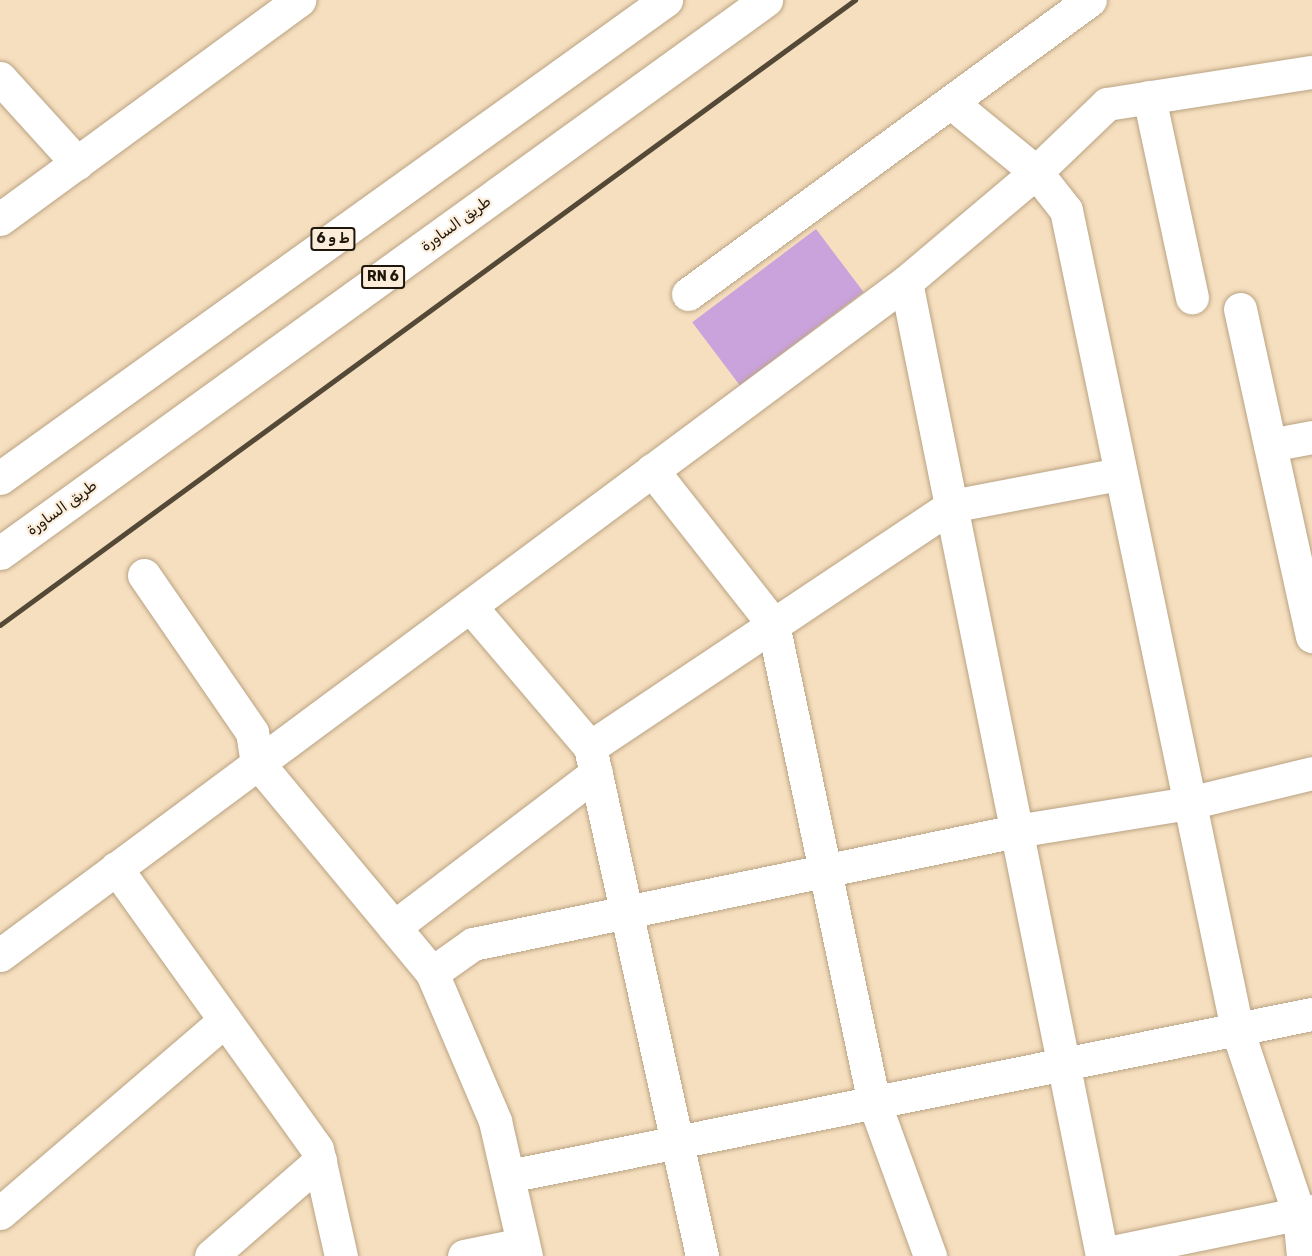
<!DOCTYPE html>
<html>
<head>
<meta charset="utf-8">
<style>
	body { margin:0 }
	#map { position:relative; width:1312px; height:1256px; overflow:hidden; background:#f6dfbe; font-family:Rubik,Vazirmatn,sans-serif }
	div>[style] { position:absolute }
	.green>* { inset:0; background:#caa2dc; transform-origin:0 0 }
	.roads { filter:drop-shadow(0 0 2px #b9a384) drop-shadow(0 0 2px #b9a384) }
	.minor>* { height:33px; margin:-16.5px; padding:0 16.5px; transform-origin:16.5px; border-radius:16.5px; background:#fff }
	.major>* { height:33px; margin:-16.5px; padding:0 16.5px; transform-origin:16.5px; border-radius:16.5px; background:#fff }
	.rail>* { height:4.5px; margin:-2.25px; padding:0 2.25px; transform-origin:2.25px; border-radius:2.25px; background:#544837 }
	span { translate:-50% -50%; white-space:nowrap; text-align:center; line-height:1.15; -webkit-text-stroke:4.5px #fcedda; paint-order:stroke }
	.shield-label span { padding:2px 4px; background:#fcedda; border:2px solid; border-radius:4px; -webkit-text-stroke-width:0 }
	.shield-label { font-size:14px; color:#1f170b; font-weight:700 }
	.street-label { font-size:15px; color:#1f170b }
</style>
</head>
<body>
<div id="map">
	<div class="green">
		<i style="left:816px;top:229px;width:79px;height:155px;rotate:53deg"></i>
	</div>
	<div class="roads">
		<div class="minor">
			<i style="left:0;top:78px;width:115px;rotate:47.8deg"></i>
			<i style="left:1149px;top:97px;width:205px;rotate:77.9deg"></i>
			<i style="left:953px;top:104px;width:107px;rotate:39.3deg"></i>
			<i style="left:1036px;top:172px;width:48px;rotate:51.7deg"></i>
			<i style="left:1066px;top:210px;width:837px;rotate:78.21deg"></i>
			<i style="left:1237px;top:1029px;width:195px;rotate:71.5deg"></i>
			<i style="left:1299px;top:1214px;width:42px;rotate:84.6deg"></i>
			<i style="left:0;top:219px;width:371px;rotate:-36.2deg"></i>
			<i style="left:906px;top:282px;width:994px;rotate:78.62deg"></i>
			<i style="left:688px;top:294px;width:498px;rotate:-36.2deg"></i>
			<i style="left:1240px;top:309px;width:335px;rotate:77.6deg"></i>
			<i style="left:1270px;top:445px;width:43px;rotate:-10.8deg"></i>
			<i style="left:652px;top:470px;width:196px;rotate:51.8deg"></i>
			<i style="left:773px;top:624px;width:489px;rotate:78.1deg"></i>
			<i style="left:874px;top:1102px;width:164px;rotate:70deg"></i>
			<i style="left:144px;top:575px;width:191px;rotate:55.5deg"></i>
			<i style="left:252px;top:732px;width:30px;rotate:81deg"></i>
			<i style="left:257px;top:762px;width:274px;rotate:50.3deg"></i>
			<i style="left:432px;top:973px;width:161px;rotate:66.9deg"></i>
			<i style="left:495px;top:1121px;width:139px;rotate:77.1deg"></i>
			<i style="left:470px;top:606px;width:185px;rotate:49.6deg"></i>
			<i style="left:590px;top:747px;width:521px;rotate:77.59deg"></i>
			<i style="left:590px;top:747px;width:434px;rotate:-33.7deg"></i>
			<i style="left:951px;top:506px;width:171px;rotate:-10.8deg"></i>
			<i style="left:116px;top:868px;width:345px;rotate:54.4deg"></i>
			<i style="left:317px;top:1149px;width:110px;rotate:77.4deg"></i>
			<i style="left:394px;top:927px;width:254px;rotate:-37.3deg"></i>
			<i style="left:0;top:955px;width:1129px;rotate:-36.61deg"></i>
			<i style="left:906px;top:282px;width:170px;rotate:-40.2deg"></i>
			<i style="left:1036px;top:172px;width:98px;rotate:-43.8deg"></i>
			<i style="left:1107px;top:104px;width:207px;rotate:-8.9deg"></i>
			<i style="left:432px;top:973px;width:50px;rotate:-35.3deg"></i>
			<i style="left:473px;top:944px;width:555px;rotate:-11.76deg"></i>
			<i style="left:1016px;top:831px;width:175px;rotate:-9.2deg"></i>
			<i style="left:1189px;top:803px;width:127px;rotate:-13.7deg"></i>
			<i style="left:509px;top:1176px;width:819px;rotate:-11.41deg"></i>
			<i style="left:0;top:1213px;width:296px;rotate:-40.6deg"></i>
			<i style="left:1102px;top:1254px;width:214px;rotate:-11.6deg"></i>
			<i style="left:211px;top:1256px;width:145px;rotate:-41.1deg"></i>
			<i style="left:464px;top:1256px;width:59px;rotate:-11.7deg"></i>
		</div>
		<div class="major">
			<i style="left:0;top:478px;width:820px;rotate:-35.67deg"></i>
			<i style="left:0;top:553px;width:945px;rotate:-35.83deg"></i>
		</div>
	</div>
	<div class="rail">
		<i style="left:0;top:625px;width:1059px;rotate:-36.17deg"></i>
	</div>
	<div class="shield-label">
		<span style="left:333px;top:239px">ط و 6</span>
		<span style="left:383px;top:277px">RN 6</span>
	</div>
	<div class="street-label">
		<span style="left:456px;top:224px;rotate:-36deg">طريق الساورة</span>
		<span style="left:62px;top:508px;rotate:-36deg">طريق الساورة</span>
	</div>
</div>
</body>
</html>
